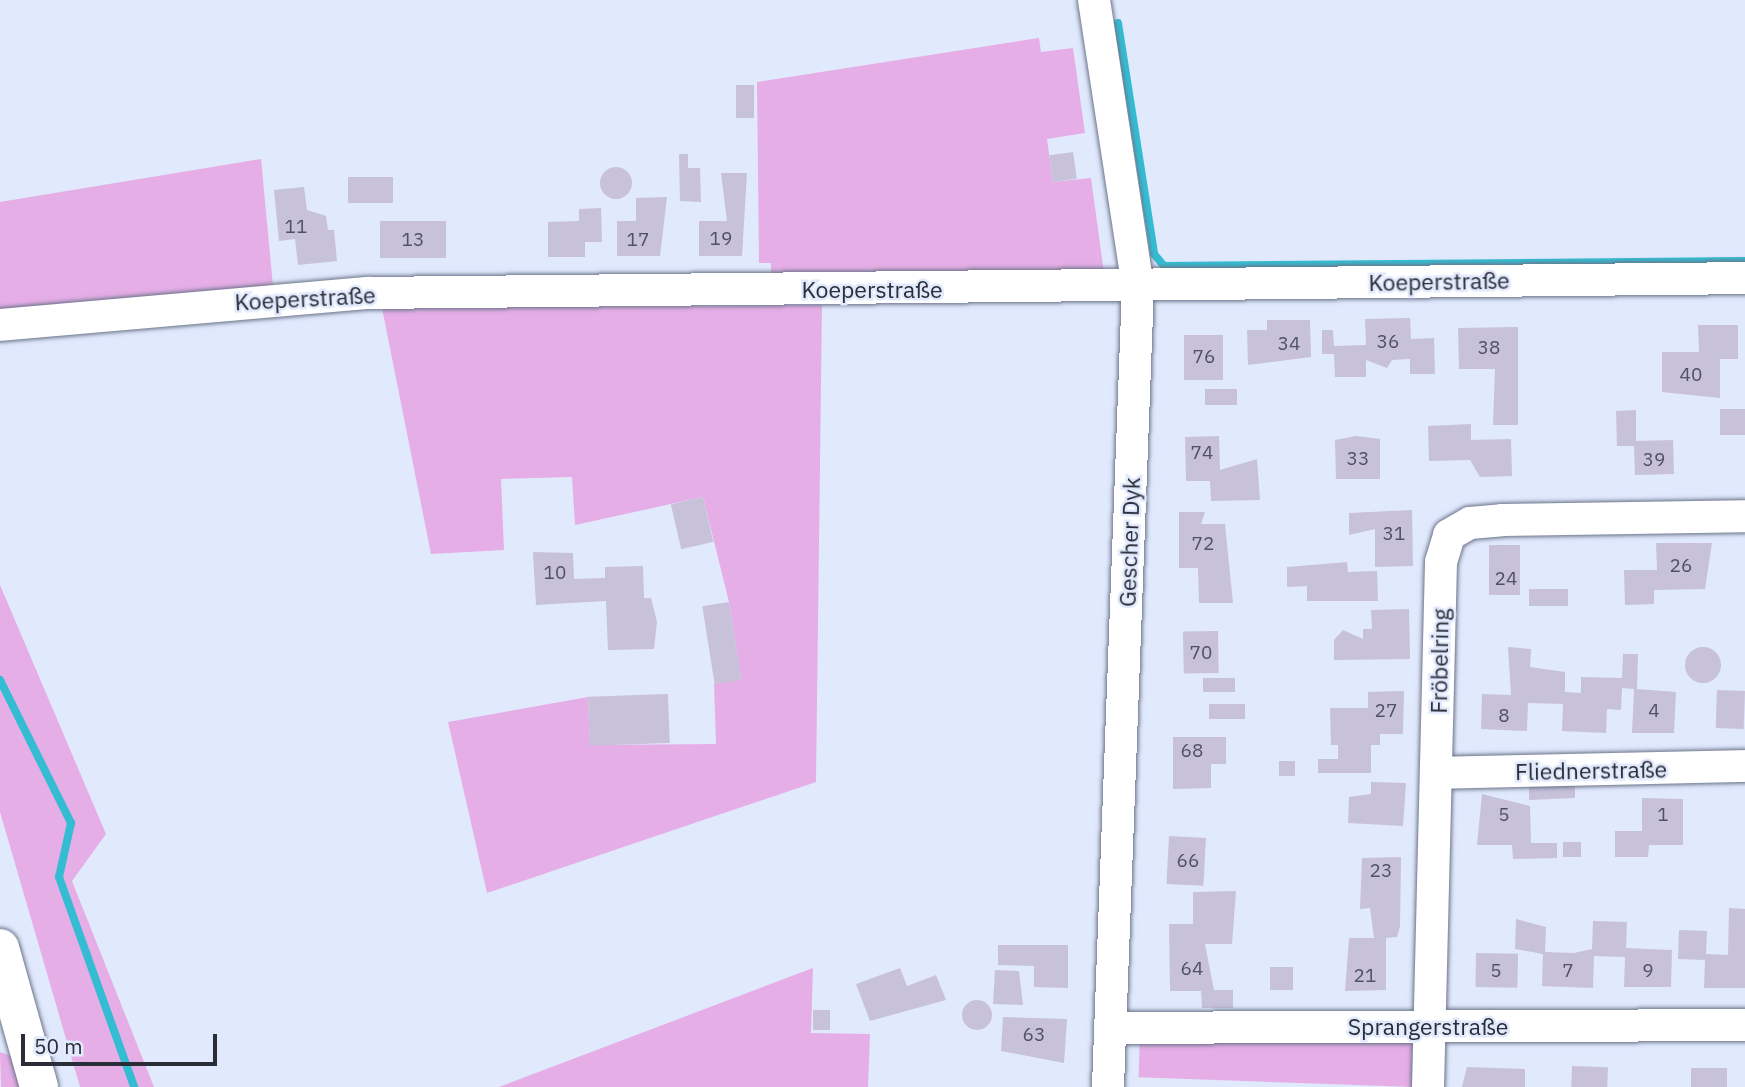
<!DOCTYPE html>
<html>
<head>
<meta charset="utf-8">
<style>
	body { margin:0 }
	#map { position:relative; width:1745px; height:1087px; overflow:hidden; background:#e1e9fd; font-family:"IBM Plex Sans",sans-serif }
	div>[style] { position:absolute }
	.green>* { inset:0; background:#e6aee7; transform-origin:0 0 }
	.stream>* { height:8px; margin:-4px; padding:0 4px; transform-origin:4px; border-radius:4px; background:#34bcd2 }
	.building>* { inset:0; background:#c7c1da; transform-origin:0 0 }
	.round { border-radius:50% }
	.roads { filter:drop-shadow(0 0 2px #6b748a) drop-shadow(0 0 2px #6b748a) }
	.minor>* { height:32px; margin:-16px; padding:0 16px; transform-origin:16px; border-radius:16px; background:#fff }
	.major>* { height:38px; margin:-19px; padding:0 19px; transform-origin:19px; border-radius:19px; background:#fff }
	span { translate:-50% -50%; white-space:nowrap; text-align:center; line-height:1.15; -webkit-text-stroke:5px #e1e9fd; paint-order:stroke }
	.number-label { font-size:19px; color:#515260 }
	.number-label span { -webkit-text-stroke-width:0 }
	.street-label { font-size:23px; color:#2a2d37 }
	.scale { position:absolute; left:21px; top:1034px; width:196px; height:32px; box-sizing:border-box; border:4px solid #2a2d37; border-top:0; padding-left:9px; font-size:21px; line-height:24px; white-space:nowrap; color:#2a2d37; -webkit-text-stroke:5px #e1e9fd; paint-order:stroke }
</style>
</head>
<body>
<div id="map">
	<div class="green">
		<i style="clip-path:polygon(1039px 38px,1041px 52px,1073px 48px,1085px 133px,1047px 139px,1053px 182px,1091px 178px,1104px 273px,771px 275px,771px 263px,759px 263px,757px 82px)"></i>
		<i style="clip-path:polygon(261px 159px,273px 286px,0 314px,0 202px)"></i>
		<i style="clip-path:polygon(822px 305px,816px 782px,487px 893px,448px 722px,588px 697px,590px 745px,716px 744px,714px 684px,741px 679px,729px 602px,703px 497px,575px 525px,572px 477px,501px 479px,504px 550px,431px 554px,382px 308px)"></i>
		<i style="clip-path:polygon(0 585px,106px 834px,72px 881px,154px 1087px,80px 1087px,0 812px)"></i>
		<i style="clip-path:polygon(813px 968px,811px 1033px,870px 1034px,868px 1087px,499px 1087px)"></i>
		<i style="left:1416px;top:1040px;width:47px;height:276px;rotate:92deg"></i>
		<i style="clip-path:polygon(0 1052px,11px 1056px,20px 1087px,1px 1087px)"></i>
	</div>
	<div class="stream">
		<i style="left:1118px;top:23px;width:234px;rotate:81.1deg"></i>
		<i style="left:1154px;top:254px;width:16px;rotate:50deg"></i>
		<i style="left:1164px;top:266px;width:581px;rotate:-0.49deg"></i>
		<i style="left:0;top:680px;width:160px;rotate:63.6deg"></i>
		<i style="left:71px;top:823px;width:55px;rotate:102.5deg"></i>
		<i style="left:59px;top:877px;width:223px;rotate:70.3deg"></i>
	</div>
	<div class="building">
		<i style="left:754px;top:85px;width:33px;height:18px;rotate:90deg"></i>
		<i style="left:1073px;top:152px;width:27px;height:24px;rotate:82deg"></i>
		<i style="clip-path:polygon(679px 154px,688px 154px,688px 168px,700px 168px,701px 202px,680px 201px)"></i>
		<i class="round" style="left:600px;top:167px;width:32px;height:32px"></i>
		<i style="clip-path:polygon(721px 173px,747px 173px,742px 256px,699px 256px,699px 221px,727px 221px)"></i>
		<i style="left:348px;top:177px;width:45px;height:26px"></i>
		<i style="clip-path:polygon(304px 187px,307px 210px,326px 216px,328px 230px,334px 230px,337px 261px,298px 265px,295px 239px,279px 241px,274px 190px)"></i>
		<i style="clip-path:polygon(667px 197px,660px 256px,617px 256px,617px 221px,636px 221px,636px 198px)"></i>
		<i style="clip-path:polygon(601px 208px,602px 242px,585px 242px,585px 257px,548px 257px,548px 222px,579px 221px,579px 209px)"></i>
		<i style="left:446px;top:221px;width:37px;height:66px;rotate:90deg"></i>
		<i style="clip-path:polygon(1410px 318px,1411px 339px,1434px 338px,1435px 374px,1410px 374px,1410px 359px,1392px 360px,1387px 368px,1366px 360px,1366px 377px,1335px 377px,1334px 354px,1322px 354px,1322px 330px,1333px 330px,1334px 346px,1366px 345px,1365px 319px)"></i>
		<i style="clip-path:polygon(1267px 320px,1310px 320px,1311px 357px,1248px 365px,1247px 330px,1267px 330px)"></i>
		<i style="clip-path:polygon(1698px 325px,1738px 325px,1738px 359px,1720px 359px,1720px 398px,1662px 392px,1662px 352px,1699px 352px)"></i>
		<i style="clip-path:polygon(1518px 327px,1518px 425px,1493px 425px,1495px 369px,1459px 369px,1458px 328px)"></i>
		<i style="left:1184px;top:335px;width:39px;height:45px"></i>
		<i style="left:1237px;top:389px;width:16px;height:32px;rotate:90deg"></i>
		<i style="left:1720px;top:409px;width:25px;height:26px"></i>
		<i style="clip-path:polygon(1636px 410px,1636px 441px,1673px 440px,1674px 474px,1635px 475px,1634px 446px,1617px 446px,1616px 411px)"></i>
		<i style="clip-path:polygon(1471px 424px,1471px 440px,1511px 439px,1512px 476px,1480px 477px,1470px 460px,1429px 461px,1428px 426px)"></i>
		<i style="clip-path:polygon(1219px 436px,1220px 470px,1257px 459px,1260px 500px,1211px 501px,1210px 481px,1186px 481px,1185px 437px)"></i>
		<i style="clip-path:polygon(1356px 436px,1380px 439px,1380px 479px,1336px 479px,1335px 440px)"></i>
		<i style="left:703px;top:497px;width:46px;height:33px;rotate:77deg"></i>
		<i style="clip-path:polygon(1412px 510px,1413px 566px,1375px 567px,1375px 529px,1349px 535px,1349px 513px)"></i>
		<i style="clip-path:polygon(1179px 512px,1205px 512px,1201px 524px,1225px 524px,1233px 603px,1199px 603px,1198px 568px,1179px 568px)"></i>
		<i style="clip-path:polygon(1656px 543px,1712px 543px,1705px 589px,1654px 590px,1654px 604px,1625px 605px,1624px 570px,1657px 570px)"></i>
		<i style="left:1489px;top:545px;width:31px;height:50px"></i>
		<i style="clip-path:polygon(533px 552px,573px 553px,574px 579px,605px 578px,605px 567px,643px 566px,644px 598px,651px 598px,657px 622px,654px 649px,608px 650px,606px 601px,536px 605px)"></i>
		<i style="clip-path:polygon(1347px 562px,1348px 572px,1377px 571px,1378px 601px,1307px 601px,1307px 586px,1287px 587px,1287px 567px)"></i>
		<i style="left:1529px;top:589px;width:39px;height:17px"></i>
		<i style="left:729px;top:602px;width:79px;height:27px;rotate:81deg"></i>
		<i style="clip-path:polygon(1409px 609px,1410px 659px,1334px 660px,1334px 640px,1343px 630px,1363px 639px,1363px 629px,1372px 629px,1371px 610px)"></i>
		<i style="left:1218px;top:631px;width:42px;height:35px;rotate:89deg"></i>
		<i style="clip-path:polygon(1508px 647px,1531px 649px,1530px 667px,1565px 672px,1565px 692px,1581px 693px,1581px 677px,1622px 678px,1623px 654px,1638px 654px,1637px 689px,1676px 692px,1674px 733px,1632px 733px,1634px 689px,1622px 688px,1621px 710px,1607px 709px,1606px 733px,1562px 731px,1563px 704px,1528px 703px,1527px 731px,1481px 729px,1482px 694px,1511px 695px)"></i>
		<i class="round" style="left:1685px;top:647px;width:36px;height:36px"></i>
		<i style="left:1235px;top:678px;width:14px;height:32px;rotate:90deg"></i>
		<i style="left:1717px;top:690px;width:28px;height:38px;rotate:2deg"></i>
		<i style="clip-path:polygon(1404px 691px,1403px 734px,1380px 734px,1380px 745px,1371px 745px,1371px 773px,1318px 773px,1318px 759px,1338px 759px,1338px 745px,1331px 745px,1330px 708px,1368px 708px,1368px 692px)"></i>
		<i style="left:668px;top:694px;width:49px;height:80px;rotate:88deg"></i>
		<i style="left:1209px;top:704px;width:36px;height:15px"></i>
		<i style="clip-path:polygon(1173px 737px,1226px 737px,1226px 764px,1211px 764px,1211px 788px,1173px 789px)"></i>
		<i style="left:1279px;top:761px;width:16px;height:15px"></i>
		<i style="clip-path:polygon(1371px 782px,1406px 783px,1403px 826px,1348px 823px,1349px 797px,1371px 794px)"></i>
		<i style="clip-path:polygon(1529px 783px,1575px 786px,1575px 798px,1529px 800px)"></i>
		<i style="clip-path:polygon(1482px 794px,1530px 806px,1531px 843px,1557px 843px,1557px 858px,1513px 859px,1512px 845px,1477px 845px)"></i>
		<i style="clip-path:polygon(1642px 798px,1683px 799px,1683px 845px,1649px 845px,1648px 857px,1615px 857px,1615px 831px,1642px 831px)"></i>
		<i style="left:1169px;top:836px;width:37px;height:48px;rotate:3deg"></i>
		<i style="left:1563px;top:842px;width:18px;height:15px"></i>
		<i style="clip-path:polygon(1401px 857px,1400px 926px,1397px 937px,1386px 938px,1386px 990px,1345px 991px,1349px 938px,1374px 938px,1370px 908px,1360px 909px,1362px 858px)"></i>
		<i style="clip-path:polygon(1236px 891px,1232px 944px,1205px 944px,1214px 990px,1233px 990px,1233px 1008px,1202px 1008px,1201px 991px,1170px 991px,1169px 924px,1193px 924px,1193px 892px)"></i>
		<i style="clip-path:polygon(1729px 908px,1745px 909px,1745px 988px,1704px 988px,1705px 960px,1678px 959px,1679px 930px,1707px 931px,1706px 954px,1728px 955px)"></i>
		<i style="clip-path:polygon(1516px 919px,1546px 927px,1545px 952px,1574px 953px,1592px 949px,1593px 921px,1627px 922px,1626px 948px,1672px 950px,1671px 987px,1624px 987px,1625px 957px,1594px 956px,1593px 988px,1542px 986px,1543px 954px,1515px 949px)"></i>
		<i style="clip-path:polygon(998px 945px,1068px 945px,1068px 988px,1034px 987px,1034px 966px,998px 965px)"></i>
		<i style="left:1476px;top:953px;width:42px;height:34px;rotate:1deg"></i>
		<i style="left:1270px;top:967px;width:23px;height:23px"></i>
		<i style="clip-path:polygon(900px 968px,907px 986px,936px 975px,946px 1000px,870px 1021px,856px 984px)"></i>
		<i style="clip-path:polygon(995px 970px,1019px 971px,1023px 1005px,993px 1004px)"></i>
		<i class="round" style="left:962px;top:1000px;width:30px;height:30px"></i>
		<i style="left:813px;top:1010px;width:17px;height:20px"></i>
		<i style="clip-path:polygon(1003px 1017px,1067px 1019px,1064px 1063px,1001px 1051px)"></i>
		<i style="left:1572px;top:1066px;width:36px;height:21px;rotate:2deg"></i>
		<i style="clip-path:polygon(1467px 1067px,1525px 1069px,1525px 1087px,1462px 1087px)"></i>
		<i style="left:1691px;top:1068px;width:36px;height:19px"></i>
	</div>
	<div class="roads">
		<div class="minor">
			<i style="left:1094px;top:0;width:290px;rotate:81.3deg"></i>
			<i style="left:1138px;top:287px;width:801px;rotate:92.15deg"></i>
			<i style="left:0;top:325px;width:369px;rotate:-5deg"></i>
			<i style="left:368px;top:293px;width:1377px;rotate:-0.62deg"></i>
			<i style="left:1436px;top:773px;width:309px;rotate:-1.3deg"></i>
			<i style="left:1110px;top:1028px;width:635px;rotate:-0.27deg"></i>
			<i style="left:1428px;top:1087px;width:525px;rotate:-88.58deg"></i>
			<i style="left:1441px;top:562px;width:28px;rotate:-73deg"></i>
			<i style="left:1449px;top:535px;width:24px;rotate:-30deg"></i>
			<i style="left:1470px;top:523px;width:32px;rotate:-5deg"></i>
			<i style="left:1502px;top:520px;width:243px;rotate:-0.9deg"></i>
		</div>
		<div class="major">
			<i style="left:0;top:948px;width:144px;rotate:74.3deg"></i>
		</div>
	</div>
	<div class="number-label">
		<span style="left:296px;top:227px">11</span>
		<span style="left:721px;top:239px">19</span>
		<span style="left:413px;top:240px">13</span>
		<span style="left:638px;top:240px">17</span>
		<span style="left:1388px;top:342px">36</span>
		<span style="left:1289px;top:344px">34</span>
		<span style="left:1489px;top:348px">38</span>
		<span style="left:1204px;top:357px">76</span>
		<span style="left:1691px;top:375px">40</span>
		<span style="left:1202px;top:453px">74</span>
		<span style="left:1358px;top:459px">33</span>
		<span style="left:1654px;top:460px">39</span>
		<span style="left:1394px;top:534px">31</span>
		<span style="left:1203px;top:544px">72</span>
		<span style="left:1681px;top:566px">26</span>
		<span style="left:555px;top:573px">10</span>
		<span style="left:1506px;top:579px">24</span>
		<span style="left:1201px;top:653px">70</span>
		<span style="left:1386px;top:711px">27</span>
		<span style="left:1654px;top:711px">4</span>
		<span style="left:1504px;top:716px">8</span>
		<span style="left:1192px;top:751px">68</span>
		<span style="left:1504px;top:815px">5</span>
		<span style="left:1663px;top:815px">1</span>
		<span style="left:1188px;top:861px">66</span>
		<span style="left:1381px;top:871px">23</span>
		<span style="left:1192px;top:969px">64</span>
		<span style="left:1496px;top:971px">5</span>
		<span style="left:1568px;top:971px">7</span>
		<span style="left:1648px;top:971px">9</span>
		<span style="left:1365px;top:976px">21</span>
		<span style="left:1034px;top:1035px">63</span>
	</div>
	<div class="street-label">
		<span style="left:1439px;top:281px;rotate:-1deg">Koeperstraße</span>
		<span style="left:872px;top:289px">Koeperstraße</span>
		<span style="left:305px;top:298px;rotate:-3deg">Koeperstraße</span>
		<span style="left:1129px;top:542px;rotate:-88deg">Gescher Dyk</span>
		<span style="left:1439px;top:661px;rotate:-89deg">Fröbelring</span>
		<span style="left:1591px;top:770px;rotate:-1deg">Fliednerstraße</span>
		<span style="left:1428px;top:1026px">Sprangerstraße</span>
	</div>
	<div class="scale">50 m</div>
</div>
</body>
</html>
